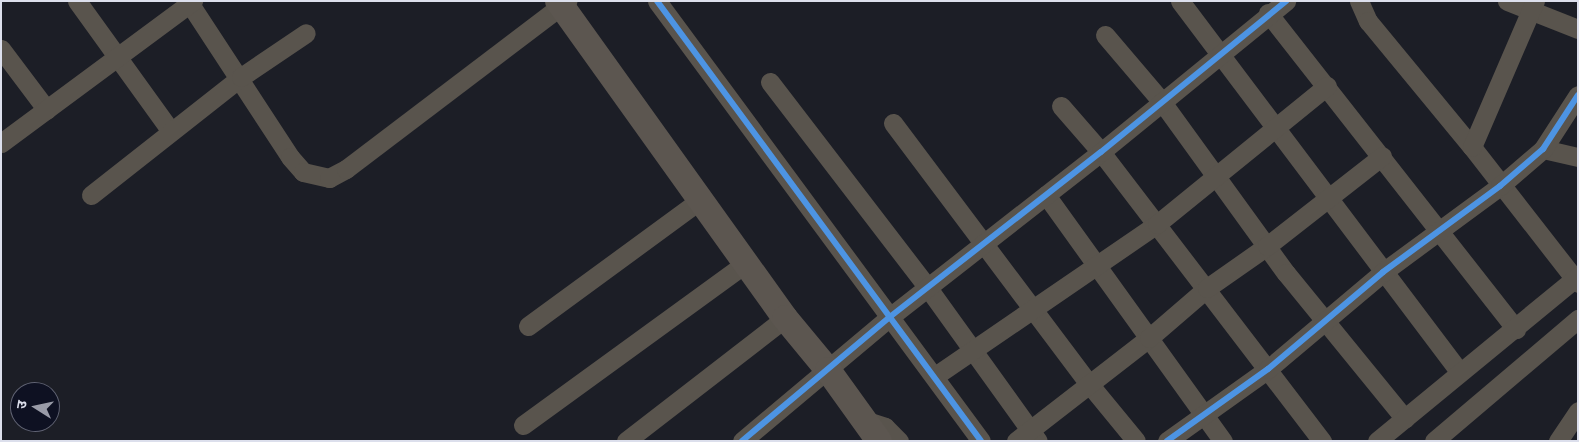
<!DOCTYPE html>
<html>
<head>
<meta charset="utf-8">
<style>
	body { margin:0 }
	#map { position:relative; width:1579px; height:442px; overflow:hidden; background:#1c1e26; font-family:"PT Sans","Noto Sans Devanagari",sans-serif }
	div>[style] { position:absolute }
	.street>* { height:19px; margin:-9.5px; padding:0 9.5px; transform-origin:9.5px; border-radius:9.5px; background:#59544d }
	.secondary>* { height:26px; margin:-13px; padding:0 13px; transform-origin:13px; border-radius:13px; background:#5c5650 }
	.cycleway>* { height:6px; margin:-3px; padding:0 3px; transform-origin:3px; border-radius:3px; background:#4d94e3 }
	span { translate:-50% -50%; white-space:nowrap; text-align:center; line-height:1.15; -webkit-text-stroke:5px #0e1122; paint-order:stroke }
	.frame { position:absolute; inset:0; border:2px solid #dcdfec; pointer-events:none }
	.north { position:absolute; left:10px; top:382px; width:50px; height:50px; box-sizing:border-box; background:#0e1122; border:1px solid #606373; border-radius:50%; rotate:280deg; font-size:14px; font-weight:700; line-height:20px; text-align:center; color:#dcdfec }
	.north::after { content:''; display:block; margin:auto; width:18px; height:22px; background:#999ba7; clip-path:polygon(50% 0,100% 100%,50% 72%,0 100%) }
</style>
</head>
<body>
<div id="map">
	<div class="street">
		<i style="left:77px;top:1px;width:159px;rotate:54.2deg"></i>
		<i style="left:188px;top:1px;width:186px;rotate:56.8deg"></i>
		<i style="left:290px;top:157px;width:20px;rotate:49deg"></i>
		<i style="left:303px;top:172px;width:27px;rotate:13deg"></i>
		<i style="left:329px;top:178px;width:19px;rotate:-28deg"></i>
		<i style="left:346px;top:169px;width:278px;rotate:-37.2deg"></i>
		<i style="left:657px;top:1px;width:546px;rotate:53.63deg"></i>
		<i style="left:1180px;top:1px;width:463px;rotate:53deg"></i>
		<i style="left:1359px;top:1px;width:22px;rotate:66deg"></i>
		<i style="left:1368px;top:21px;width:163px;rotate:50.5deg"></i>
		<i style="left:1472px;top:147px;width:172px;rotate:52.1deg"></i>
		<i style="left:1507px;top:1px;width:76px;rotate:21.5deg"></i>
		<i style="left:1268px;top:13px;width:402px;rotate:51.9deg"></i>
		<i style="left:1105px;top:35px;width:88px;rotate:49.6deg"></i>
		<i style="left:1162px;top:102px;width:211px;rotate:54.1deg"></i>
		<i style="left:1286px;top:273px;width:188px;rotate:50.8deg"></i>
		<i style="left:1px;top:49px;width:76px;rotate:53deg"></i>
		<i style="left:770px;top:82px;width:260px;rotate:52.5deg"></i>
		<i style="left:928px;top:288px;width:188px;rotate:54.3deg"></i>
		<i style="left:1061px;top:106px;width:61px;rotate:49deg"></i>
		<i style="left:1101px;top:152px;width:364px;rotate:52.6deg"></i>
		<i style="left:893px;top:123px;width:328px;rotate:53.1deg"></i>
		<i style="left:1090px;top:385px;width:72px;rotate:50.6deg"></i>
		<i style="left:1px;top:143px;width:239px;rotate:-36.5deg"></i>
		<i style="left:1472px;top:147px;width:159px;rotate:-66.7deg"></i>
		<i style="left:1543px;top:149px;width:36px;rotate:13deg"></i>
		<i style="left:91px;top:195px;width:191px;rotate:-38.2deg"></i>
		<i style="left:241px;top:77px;width:78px;rotate:-34.1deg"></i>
		<i style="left:1046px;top:195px;width:303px;rotate:54.3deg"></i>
		<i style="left:528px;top:326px;width:213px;rotate:-36.2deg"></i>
		<i style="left:935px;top:376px;width:269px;rotate:-34.4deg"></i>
		<i style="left:1157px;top:224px;width:219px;rotate:-39.1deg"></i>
		<i style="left:523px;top:425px;width:276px;rotate:-36deg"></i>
		<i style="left:865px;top:425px;width:5px;rotate:-101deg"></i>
		<i style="left:864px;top:420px;width:22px;rotate:18deg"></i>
		<i style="left:885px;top:427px;width:20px;rotate:45deg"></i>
		<i style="left:626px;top:441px;width:201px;rotate:-37.7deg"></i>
		<i style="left:742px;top:441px;width:194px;rotate:-40deg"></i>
		<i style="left:891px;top:316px;width:266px;rotate:-38deg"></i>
		<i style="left:1101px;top:152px;width:239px;rotate:-39.2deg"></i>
		<i style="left:1016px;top:441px;width:168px;rotate:-37.8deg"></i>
		<i style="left:1149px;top:338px;width:77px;rotate:-40.8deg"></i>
		<i style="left:1207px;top:288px;width:73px;rotate:-35deg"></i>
		<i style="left:1267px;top:246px;width:146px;rotate:-38deg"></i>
		<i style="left:1167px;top:441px;width:124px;rotate:-35.5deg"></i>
		<i style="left:1268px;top:369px;width:150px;rotate:-40.1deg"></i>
		<i style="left:1383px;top:272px;width:145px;rotate:-36.3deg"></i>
		<i style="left:1500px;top:186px;width:57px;rotate:-40.7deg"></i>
		<i style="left:1543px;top:149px;width:64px;rotate:-57.1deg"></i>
		<i style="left:1377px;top:441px;width:260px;rotate:-39.4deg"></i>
		<i style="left:1434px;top:441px;width:189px;rotate:-40.3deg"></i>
		<i style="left:1558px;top:441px;width:36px;rotate:-56deg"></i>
	</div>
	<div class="secondary">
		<i style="left:558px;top:1px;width:390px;rotate:54.4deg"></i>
		<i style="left:785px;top:318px;width:67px;rotate:50.4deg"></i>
		<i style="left:828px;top:370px;width:87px;rotate:54.3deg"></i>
	</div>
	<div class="cycleway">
		<i style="left:657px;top:1px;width:546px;rotate:53.63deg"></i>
		<i style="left:742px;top:441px;width:194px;rotate:-40deg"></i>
		<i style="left:891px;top:316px;width:266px;rotate:-38deg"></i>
		<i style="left:1101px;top:152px;width:239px;rotate:-39.2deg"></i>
		<i style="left:1167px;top:441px;width:124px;rotate:-35.5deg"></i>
		<i style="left:1268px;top:369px;width:150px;rotate:-40.1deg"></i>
		<i style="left:1383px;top:272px;width:145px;rotate:-36.3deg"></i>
		<i style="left:1500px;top:186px;width:57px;rotate:-40.7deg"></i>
		<i style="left:1543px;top:149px;width:64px;rotate:-57.1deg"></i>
	</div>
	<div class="frame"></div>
	<div class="north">उ</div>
</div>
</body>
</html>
